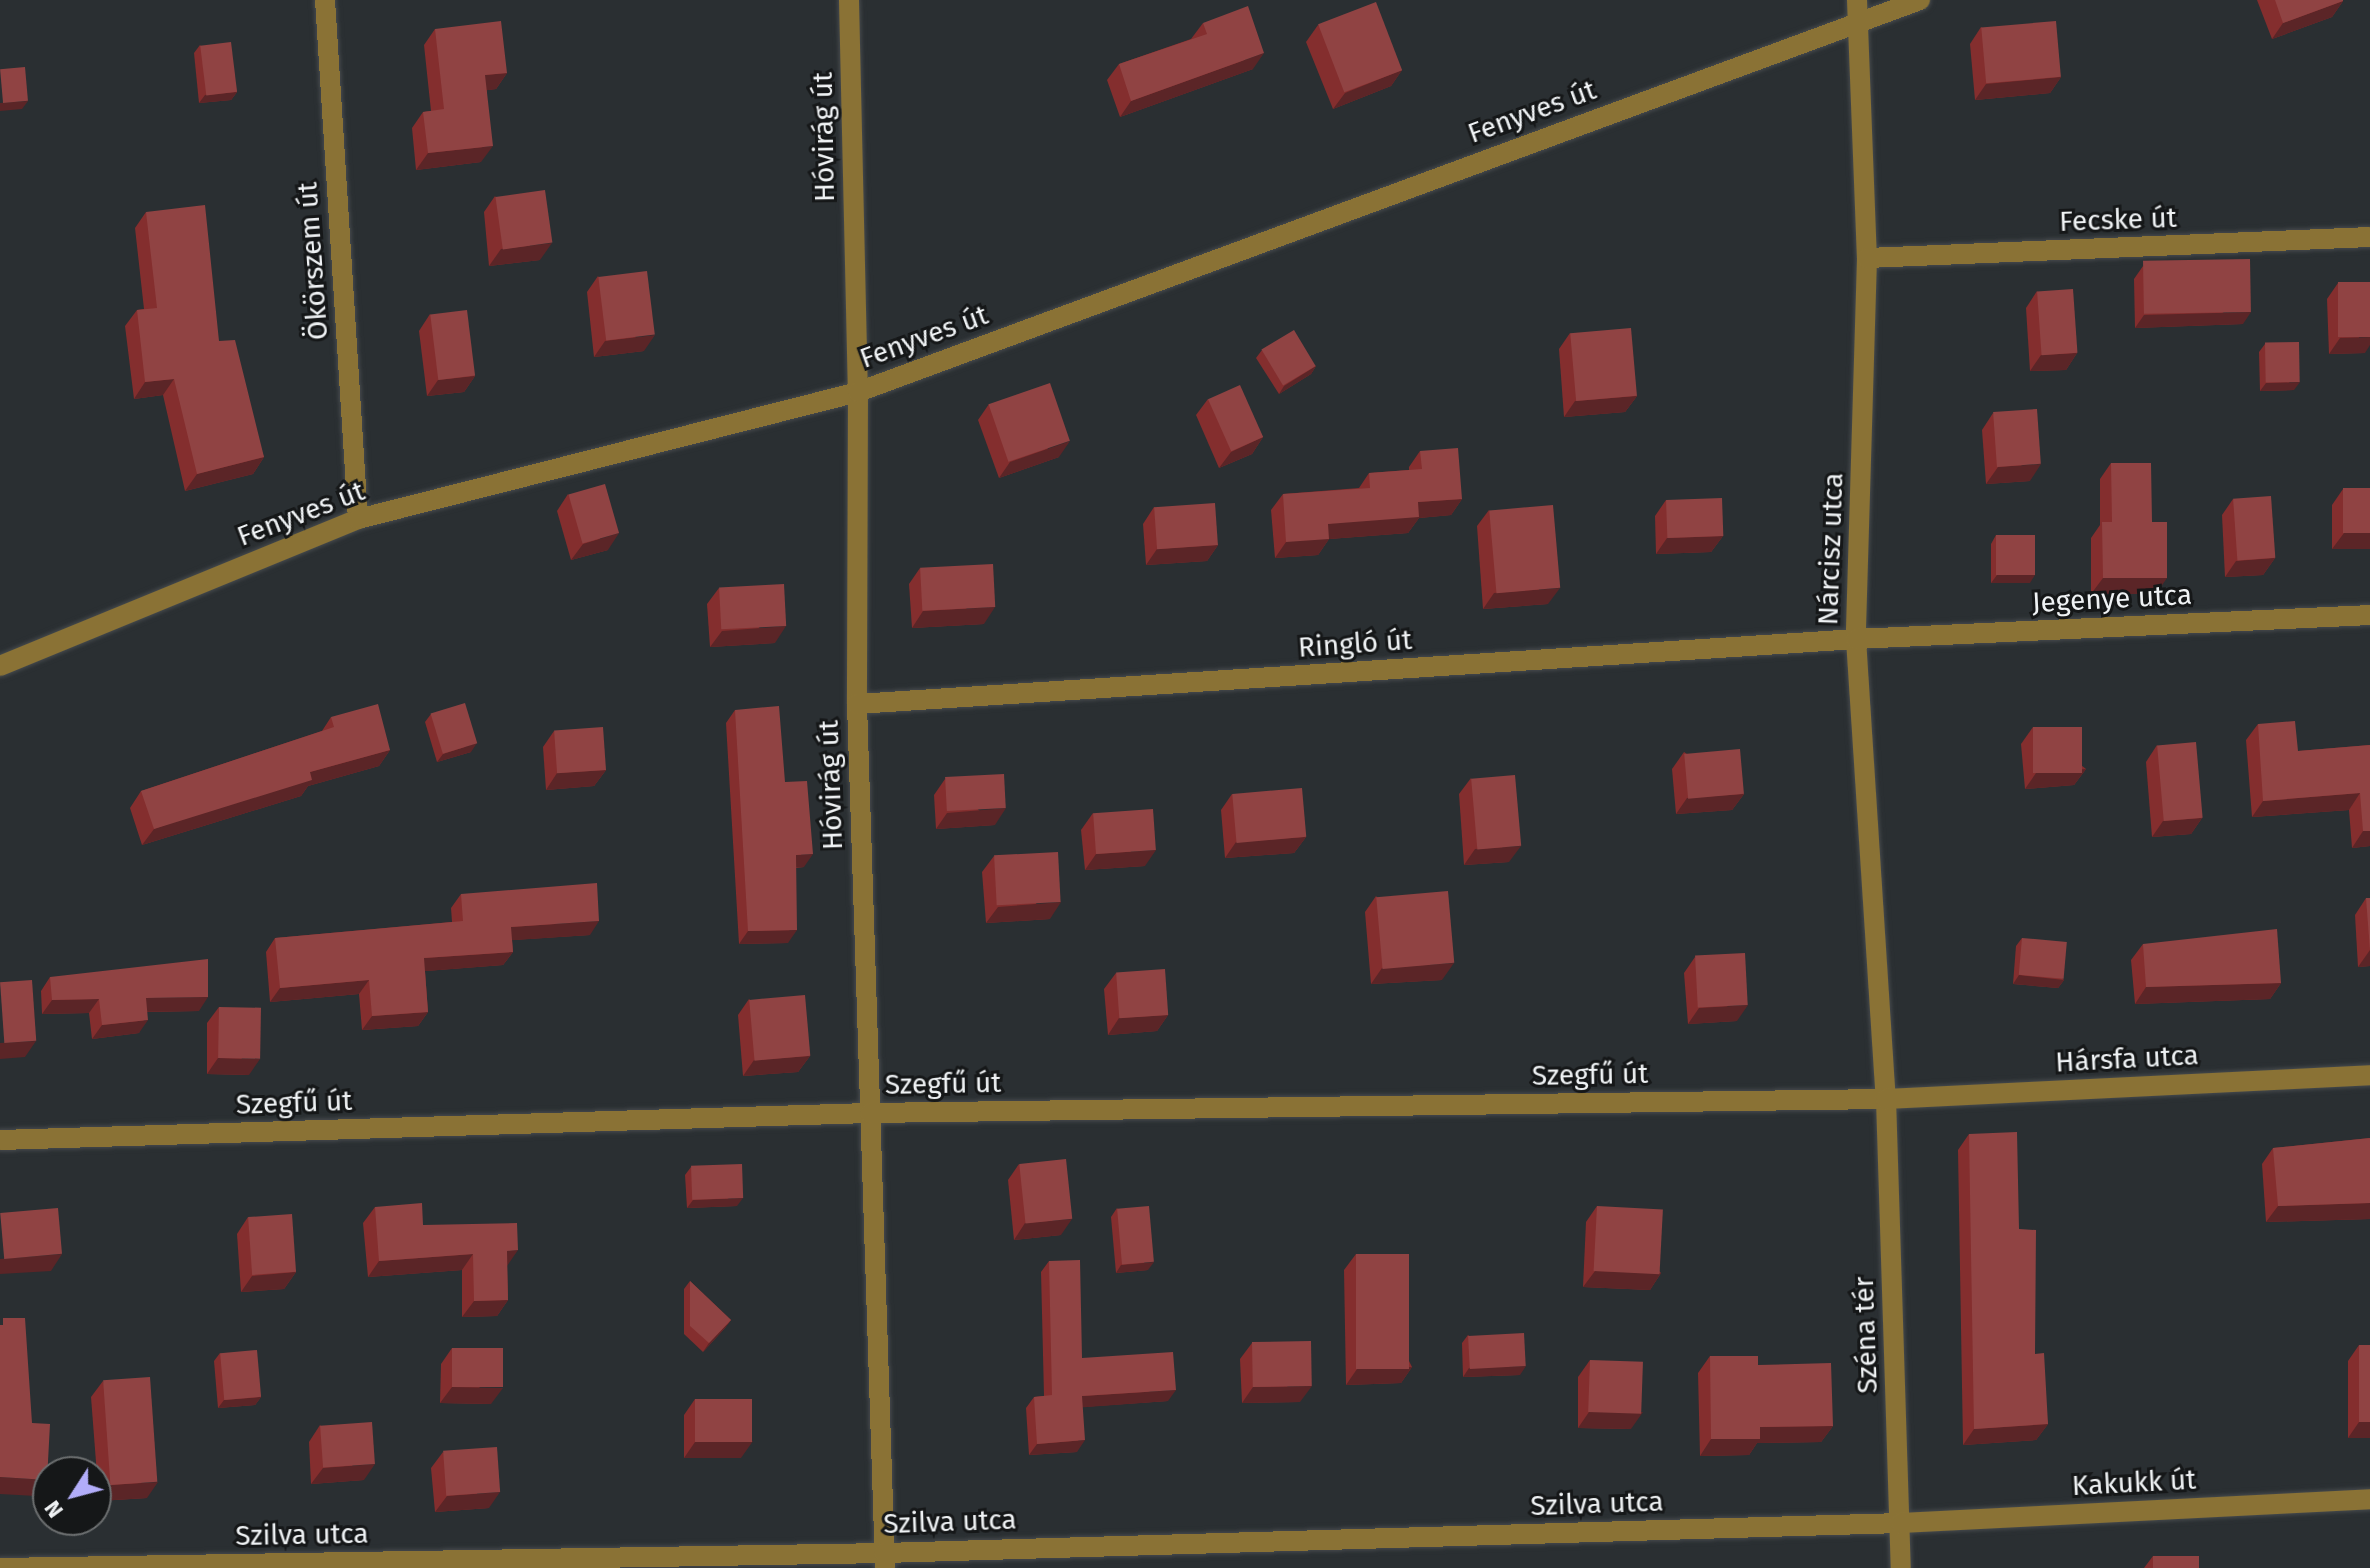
<!DOCTYPE html>
<html>
<head>
<meta charset="utf-8">
<style>
	body { margin:0 }
	#map { position:relative; width:2370px; height:1568px; overflow:hidden; background:#2a2f32; font-family:"Fira Sans",sans-serif }
	div>[style] { position:absolute }
	.roads { filter:drop-shadow(0 0 2px #464a4d) drop-shadow(0 0 2px #464a4d) }
	.minor>* { height:20px; margin:-10px; padding:0 10px; transform-origin:10px; border-radius:10px; background:#8a7235 }
	.wall>* { inset:0; background:#842e2e }
	.shaded-wall>* { inset:0; background:#5b2527 }
	.building>* { inset:0; background:#904343; transform-origin:0 0 }
	span { translate:-50% -50%; white-space:nowrap; text-align:center; line-height:1.15; -webkit-text-stroke:6px #151718; paint-order:stroke }
	.street-label { font-size:28px; color:#eff2f4 }
	.north { position:absolute; left:32px; top:1456px; width:80px; height:80px; box-sizing:border-box; background:#151718; border:2px solid #6c6f70; border-radius:50%; rotate:234deg; font-size:22px; font-weight:700; line-height:32px; text-align:center; color:#eff2f4 }
	.north::after { content:''; display:block; margin:auto; width:28px; height:36px; background:#b2adf9; clip-path:polygon(50% 0,100% 100%,50% 72%,0 100%) }
</style>
</head>
<body>
<div id="map">
	<div class="roads">
		<div class="minor">
			<i style="left:325px;top:0;width:520px;rotate:86.36deg"></i>
			<i style="left:849px;top:0;width:392px;rotate:88.7deg"></i>
			<i style="left:858px;top:392px;width:312px;rotate:90.2deg"></i>
			<i style="left:857px;top:704px;width:864px;rotate:88.14deg"></i>
			<i style="left:1857px;top:0;width:258px;rotate:87.8deg"></i>
			<i style="left:1867px;top:258px;width:381px;rotate:91.7deg"></i>
			<i style="left:1856px;top:639px;width:461px;rotate:86.3deg"></i>
			<i style="left:1886px;top:1099px;width:469px;rotate:88.2deg"></i>
			<i style="left:1867px;top:258px;width:503px;rotate:-2.39deg"></i>
			<i style="left:0;top:666px;width:387px;rotate:-22.3deg"></i>
			<i style="left:358px;top:519px;width:516px;rotate:-14.25deg"></i>
			<i style="left:858px;top:392px;width:1132px;rotate:-20.26deg"></i>
			<i style="left:857px;top:704px;width:1001px;rotate:-3.72deg"></i>
			<i style="left:1856px;top:639px;width:515px;rotate:-2.67deg"></i>
			<i style="left:0;top:1140px;width:870px;rotate:-1.78deg"></i>
			<i style="left:870px;top:1113px;width:1016px;rotate:-0.79deg"></i>
			<i style="left:1886px;top:1099px;width:485px;rotate:-2.8deg"></i>
			<i style="left:0;top:1568px;width:884px;rotate:-0.97deg"></i>
			<i style="left:884px;top:1553px;width:1017px;rotate:-1.69deg"></i>
			<i style="left:1901px;top:1523px;width:470px;rotate:-2.9deg"></i>
		</div>
	</div>
	<div class="wall">
		<i style="clip-path:polygon(2257px 0,2343px 0,2343px 1px,2332px 17px,2272px 39px)"></i>
		<i style="clip-path:polygon(1203px 23px,1253px 69px,1120px 117px,1107px 80px,1119px 64px,1191px 39px)"></i>
		<i style="clip-path:polygon(1318px 25px,1402px 70px,1391px 86px,1333px 109px,1306px 42px)"></i>
		<i style="clip-path:polygon(1981px 27px,2061px 77px,2050px 93px,1975px 100px,1970px 44px)"></i>
		<i style="clip-path:polygon(435px 29px,507px 73px,496px 89px,487px 90px,481px 162px,416px 170px,412px 128px,423px 112px,431px 111px,424px 45px)"></i>
		<i style="clip-path:polygon(200px 45px,237px 92px,231px 100px,199px 103px,194px 53px)"></i>
		<i style="clip-path:polygon(495px 196px,540px 260px,489px 266px,484px 212px)"></i>
		<i style="clip-path:polygon(146px 212px,219px 341px,264px 457px,253px 474px,185px 491px,163px 395px,134px 399px,125px 326px,137px 310px,144px 309px,135px 228px)"></i>
		<i style="clip-path:polygon(2143px 266px,2243px 324px,2135px 328px,2134px 279px)"></i>
		<i style="clip-path:polygon(598px 276px,644px 351px,594px 357px,587px 292px)"></i>
		<i style="clip-path:polygon(2338px 283px,2365px 353px,2329px 354px,2327px 299px)"></i>
		<i style="clip-path:polygon(2037px 291px,2077px 353px,2066px 370px,2030px 371px,2026px 308px)"></i>
		<i style="clip-path:polygon(430px 314px,475px 376px,464px 392px,427px 396px,419px 331px)"></i>
		<i style="clip-path:polygon(1570px 333px,1637px 396px,1625px 412px,1564px 417px,1559px 349px)"></i>
		<i style="clip-path:polygon(2265px 344px,2294px 390px,2260px 391px,2259px 352px)"></i>
		<i style="clip-path:polygon(1262px 350px,1316px 366px,1311px 374px,1279px 394px,1256px 358px)"></i>
		<i style="clip-path:polygon(1208px 399px,1263px 437px,1252px 454px,1219px 468px,1196px 415px)"></i>
		<i style="clip-path:polygon(989px 404px,1059px 457px,999px 478px,978px 420px)"></i>
		<i style="clip-path:polygon(1993px 413px,2030px 481px,1986px 484px,1982px 430px)"></i>
		<i style="clip-path:polygon(1420px 451px,1462px 499px,1451px 515px,1419px 518px,1408px 533px,1329px 539px,1318px 555px,1275px 558px,1271px 510px,1283px 494px,1359px 488px,1369px 473px,1409px 470px,1409px 467px)"></i>
		<i style="clip-path:polygon(2111px 463px,2152px 522px,2156px 594px,2091px 594px,2091px 538px,2100px 525px,2100px 479px)"></i>
		<i style="clip-path:polygon(2343px 489px,2370px 549px,2332px 549px,2332px 505px)"></i>
		<i style="clip-path:polygon(568px 494px,608px 550px,571px 560px,557px 511px)"></i>
		<i style="clip-path:polygon(2233px 499px,2275px 558px,2263px 575px,2225px 577px,2222px 515px)"></i>
		<i style="clip-path:polygon(1666px 500px,1723px 536px,1711px 552px,1656px 554px,1655px 516px)"></i>
		<i style="clip-path:polygon(1154px 507px,1218px 545px,1207px 561px,1146px 565px,1143px 524px)"></i>
		<i style="clip-path:polygon(1489px 510px,1548px 604px,1483px 609px,1477px 526px)"></i>
		<i style="clip-path:polygon(1996px 535px,2030px 583px,1991px 583px,1991px 544px)"></i>
		<i style="clip-path:polygon(920px 568px,984px 624px,912px 628px,909px 584px)"></i>
		<i style="clip-path:polygon(719px 588px,775px 643px,710px 647px,707px 604px)"></i>
		<i style="clip-path:polygon(735px 710px,785px 782px,804px 867px,796px 868px,788px 943px,739px 944px,726px 723px)"></i>
		<i style="clip-path:polygon(431px 714px,471px 752px,437px 762px,425px 722px)"></i>
		<i style="clip-path:polygon(331px 717px,390px 750px,379px 766px,308px 786px,301px 796px,142px 845px,130px 808px,141px 791px,322px 731px)"></i>
		<i style="clip-path:polygon(2258px 724px,2298px 751px,2370px 745px,2370px 846px,2352px 848px,2349px 810px,2252px 817px,2246px 740px)"></i>
		<i style="clip-path:polygon(2033px 727px,2086px 769px,2074px 785px,2025px 789px,2021px 744px)"></i>
		<i style="clip-path:polygon(554px 731px,606px 770px,594px 786px,546px 790px,543px 747px)"></i>
		<i style="clip-path:polygon(2157px 745px,2202px 818px,2191px 834px,2152px 837px,2146px 762px)"></i>
		<i style="clip-path:polygon(1684px 752px,1744px 794px,1732px 810px,1676px 814px,1672px 769px)"></i>
		<i style="clip-path:polygon(1471px 778px,1509px 862px,1464px 865px,1459px 794px)"></i>
		<i style="clip-path:polygon(945px 779px,995px 825px,936px 829px,934px 795px)"></i>
		<i style="clip-path:polygon(1232px 794px,1306px 837px,1294px 853px,1225px 858px,1221px 810px)"></i>
		<i style="clip-path:polygon(1093px 813px,1145px 866px,1085px 870px,1081px 830px)"></i>
		<i style="clip-path:polygon(994px 856px,1050px 919px,986px 923px,982px 872px)"></i>
		<i style="clip-path:polygon(461px 894px,590px 935px,512px 940px,513px 952px,503px 965px,425px 971px,428px 1012px,418px 1026px,362px 1030px,359px 994px,270px 1002px,266px 952px,275px 938px,452px 922px,451px 908px)"></i>
		<i style="clip-path:polygon(1376px 896px,1442px 980px,1371px 984px,1365px 912px)"></i>
		<i style="clip-path:polygon(2366px 898px,2370px 898px,2370px 966px,2358px 967px,2355px 915px)"></i>
		<i style="clip-path:polygon(2022px 938px,2064px 980px,2058px 988px,2013px 984px,2016px 946px)"></i>
		<i style="clip-path:polygon(2143px 944px,2281px 983px,2270px 999px,2135px 1004px,2131px 960px)"></i>
		<i style="clip-path:polygon(1695px 957px,1737px 1021px,1688px 1024px,1684px 973px)"></i>
		<i style="clip-path:polygon(1116px 973px,1168px 1015px,1157px 1031px,1108px 1035px,1104px 989px)"></i>
		<i style="clip-path:polygon(50px 977px,199px 1011px,147px 1012px,139px 1033px,92px 1039px,89px 1013px,42px 1014px,41px 991px)"></i>
		<i style="clip-path:polygon(749px 999px,810px 1056px,798px 1072px,743px 1076px,738px 1015px)"></i>
		<i style="clip-path:polygon(219px 1007px,249px 1075px,207px 1074px,207px 1023px)"></i>
		<i style="clip-path:polygon(1969px 1134px,2019px 1229px,2035px 1354px,2048px 1424px,2036px 1440px,1963px 1445px,1958px 1150px)"></i>
		<i style="clip-path:polygon(2370px 1138px,2370px 1219px,2266px 1222px,2262px 1164px,2273px 1148px)"></i>
		<i style="clip-path:polygon(1019px 1164px,1061px 1235px,1014px 1240px,1008px 1180px)"></i>
		<i style="clip-path:polygon(691px 1167px,737px 1206px,687px 1208px,685px 1175px)"></i>
		<i style="clip-path:polygon(1597px 1206px,1661px 1273px,1650px 1290px,1583px 1287px,1586px 1222px)"></i>
		<i style="clip-path:polygon(375px 1207px,423px 1225px,507px 1266px,508px 1300px,497px 1316px,462px 1317px,462px 1270px,368px 1277px,363px 1223px)"></i>
		<i style="clip-path:polygon(1117px 1208px,1148px 1270px,1116px 1273px,1111px 1217px)"></i>
		<i style="clip-path:polygon(248px 1217px,296px 1272px,284px 1289px,241px 1292px,237px 1234px)"></i>
		<i style="clip-path:polygon(1356px 1254px,1412px 1367px,1401px 1383px,1346px 1385px,1344px 1270px)"></i>
		<i style="clip-path:polygon(1049px 1261px,1082px 1358px,1168px 1401px,1082px 1407px,1077px 1452px,1029px 1455px,1026px 1408px,1034px 1397px,1044px 1396px,1041px 1272px)"></i>
		<i style="clip-path:polygon(690px 1281px,731px 1320px,725px 1328px,703px 1352px,684px 1334px,684px 1289px)"></i>
		<i style="clip-path:polygon(1468px 1335px,1520px 1375px,1463px 1377px,1462px 1343px)"></i>
		<i style="clip-path:polygon(1252px 1343px,1300px 1402px,1242px 1403px,1240px 1359px)"></i>
		<i style="clip-path:polygon(2359px 1345px,2370px 1438px,2348px 1438px,2348px 1361px)"></i>
		<i style="clip-path:polygon(452px 1348px,491px 1404px,440px 1403px,441px 1364px)"></i>
		<i style="clip-path:polygon(220px 1353px,261px 1397px,255px 1405px,218px 1408px,214px 1361px)"></i>
		<i style="clip-path:polygon(1710px 1356px,1758px 1365px,1833px 1426px,1821px 1442px,1757px 1443px,1749px 1455px,1700px 1456px,1698px 1373px)"></i>
		<i style="clip-path:polygon(1590px 1360px,1631px 1429px,1578px 1428px,1578px 1377px)"></i>
		<i style="clip-path:polygon(103px 1381px,147px 1498px,99px 1501px,91px 1397px)"></i>
		<i style="clip-path:polygon(695px 1399px,741px 1458px,684px 1458px,684px 1415px)"></i>
		<i style="clip-path:polygon(320px 1425px,364px 1480px,311px 1484px,309px 1442px)"></i>
		<i style="clip-path:polygon(443px 1452px,489px 1508px,435px 1512px,431px 1468px)"></i>
		<i style="clip-path:polygon(2153px 1556px,2199px 1568px,2144px 1568px)"></i>
	</div>
	<div class="shaded-wall">
		<i style="clip-path:polygon(2343px 1px,2332px 17px,2272px 39px,2283px 23px)"></i>
		<i style="clip-path:polygon(1264px 53px,1253px 69px,1120px 117px,1131px 101px)"></i>
		<i style="clip-path:polygon(1402px 70px,1391px 86px,1333px 109px,1345px 93px)"></i>
		<i style="clip-path:polygon(507px 73px,496px 89px,474px 92px,485px 75px)"></i>
		<i style="clip-path:polygon(2061px 77px,2050px 93px,1975px 100px,1986px 84px)"></i>
		<i style="clip-path:polygon(237px 92px,231px 100px,199px 103px,205px 95px)"></i>
		<i style="clip-path:polygon(28px 101px,22px 109px,0 111px,0 103px)"></i>
		<i style="clip-path:polygon(493px 146px,481px 162px,416px 170px,428px 153px)"></i>
		<i style="clip-path:polygon(552px 243px,540px 260px,489px 266px,501px 249px)"></i>
		<i style="clip-path:polygon(2251px 312px,2243px 324px,2135px 328px,2144px 315px)"></i>
		<i style="clip-path:polygon(655px 335px,644px 351px,594px 357px,605px 341px)"></i>
		<i style="clip-path:polygon(2370px 337px,2370px 345px,2365px 353px,2329px 354px,2340px 338px)"></i>
		<i style="clip-path:polygon(2077px 353px,2066px 370px,2030px 371px,2041px 355px)"></i>
		<i style="clip-path:polygon(1316px 366px,1311px 374px,1279px 394px,1284px 386px)"></i>
		<i style="clip-path:polygon(475px 376px,464px 392px,427px 396px,438px 380px)"></i>
		<i style="clip-path:polygon(174px 379px,163px 395px,134px 399px,145px 382px)"></i>
		<i style="clip-path:polygon(2300px 382px,2294px 390px,2260px 391px,2266px 383px)"></i>
		<i style="clip-path:polygon(1637px 396px,1625px 412px,1564px 417px,1575px 401px)"></i>
		<i style="clip-path:polygon(1263px 437px,1252px 454px,1219px 468px,1231px 452px)"></i>
		<i style="clip-path:polygon(1070px 441px,1059px 457px,999px 478px,1010px 462px)"></i>
		<i style="clip-path:polygon(264px 457px,253px 474px,185px 491px,197px 474px)"></i>
		<i style="clip-path:polygon(2041px 464px,2030px 481px,1986px 484px,1998px 467px)"></i>
		<i style="clip-path:polygon(1462px 499px,1451px 515px,1419px 518px,1408px 533px,1329px 539px,1318px 555px,1275px 558px,1286px 542px,1328px 524px,1418px 502px)"></i>
		<i style="clip-path:polygon(619px 533px,608px 550px,571px 560px,583px 544px)"></i>
		<i style="clip-path:polygon(2344px 533px,2370px 533px,2370px 549px,2332px 549px)"></i>
		<i style="clip-path:polygon(1723px 536px,1711px 552px,1656px 554px,1667px 538px)"></i>
		<i style="clip-path:polygon(1218px 545px,1207px 561px,1146px 565px,1157px 549px)"></i>
		<i style="clip-path:polygon(2275px 558px,2263px 575px,2225px 577px,2236px 561px)"></i>
		<i style="clip-path:polygon(1997px 575px,2035px 575px,2030px 583px,1991px 583px)"></i>
		<i style="clip-path:polygon(2103px 578px,2167px 578px,2156px 594px,2091px 594px)"></i>
		<i style="clip-path:polygon(1560px 588px,1548px 604px,1483px 609px,1494px 593px)"></i>
		<i style="clip-path:polygon(995px 607px,984px 624px,912px 628px,923px 611px)"></i>
		<i style="clip-path:polygon(786px 626px,775px 643px,710px 647px,722px 631px)"></i>
		<i style="clip-path:polygon(477px 743px,471px 752px,437px 762px,443px 754px)"></i>
		<i style="clip-path:polygon(390px 750px,379px 766px,308px 786px,301px 796px,142px 845px,154px 829px,310px 772px)"></i>
		<i style="clip-path:polygon(2086px 769px,2074px 785px,2025px 789px,2036px 773px)"></i>
		<i style="clip-path:polygon(606px 770px,594px 786px,546px 790px,557px 773px)"></i>
		<i style="clip-path:polygon(2360px 793px,2349px 810px,2252px 817px,2263px 801px)"></i>
		<i style="clip-path:polygon(1744px 794px,1732px 810px,1676px 814px,1687px 798px)"></i>
		<i style="clip-path:polygon(1006px 808px,995px 825px,936px 829px,947px 813px)"></i>
		<i style="clip-path:polygon(2202px 818px,2191px 834px,2152px 837px,2163px 821px)"></i>
		<i style="clip-path:polygon(2363px 831px,2370px 831px,2370px 846px,2352px 848px)"></i>
		<i style="clip-path:polygon(1306px 837px,1294px 853px,1225px 858px,1236px 842px)"></i>
		<i style="clip-path:polygon(1521px 846px,1509px 862px,1464px 865px,1475px 849px)"></i>
		<i style="clip-path:polygon(1156px 850px,1145px 866px,1085px 870px,1096px 854px)"></i>
		<i style="clip-path:polygon(813px 854px,804px 867px,787px 868px,796px 855px)"></i>
		<i style="clip-path:polygon(1061px 902px,1050px 919px,986px 923px,998px 907px)"></i>
		<i style="clip-path:polygon(599px 921px,590px 935px,501px 941px,511px 927px)"></i>
		<i style="clip-path:polygon(797px 930px,788px 943px,739px 944px,748px 931px)"></i>
		<i style="clip-path:polygon(2370px 950px,2370px 966px,2358px 967px)"></i>
		<i style="clip-path:polygon(513px 952px,503px 965px,414px 972px,424px 958px)"></i>
		<i style="clip-path:polygon(1454px 963px,1442px 980px,1371px 984px,1382px 968px)"></i>
		<i style="clip-path:polygon(2019px 975px,2064px 980px,2058px 988px,2013px 984px)"></i>
		<i style="clip-path:polygon(369px 980px,359px 994px,270px 1002px,280px 988px)"></i>
		<i style="clip-path:polygon(2281px 983px,2270px 999px,2135px 1004px,2146px 987px)"></i>
		<i style="clip-path:polygon(208px 997px,199px 1011px,136px 1012px,146px 998px)"></i>
		<i style="clip-path:polygon(99px 999px,89px 1013px,42px 1014px,52px 1000px)"></i>
		<i style="clip-path:polygon(1748px 1005px,1737px 1021px,1688px 1024px,1699px 1008px)"></i>
		<i style="clip-path:polygon(428px 1012px,418px 1026px,362px 1030px,372px 1016px)"></i>
		<i style="clip-path:polygon(1168px 1015px,1157px 1031px,1108px 1035px,1119px 1018px)"></i>
		<i style="clip-path:polygon(148px 1020px,139px 1033px,92px 1039px,102px 1025px)"></i>
		<i style="clip-path:polygon(36px 1041px,25px 1057px,0 1059px,0 1043px)"></i>
		<i style="clip-path:polygon(810px 1056px,798px 1072px,743px 1076px,754px 1060px)"></i>
		<i style="clip-path:polygon(218px 1058px,260px 1059px,249px 1075px,207px 1074px)"></i>
		<i style="clip-path:polygon(743px 1198px,737px 1206px,687px 1208px,693px 1200px)"></i>
		<i style="clip-path:polygon(2370px 1203px,2370px 1219px,2266px 1222px,2278px 1206px)"></i>
		<i style="clip-path:polygon(1072px 1219px,1061px 1235px,1014px 1240px,1025px 1223px)"></i>
		<i style="clip-path:polygon(518px 1250px,507px 1266px,507px 1251px)"></i>
		<i style="clip-path:polygon(62px 1254px,51px 1271px,0 1274px,0 1259px)"></i>
		<i style="clip-path:polygon(473px 1254px,462px 1270px,368px 1277px,379px 1261px)"></i>
		<i style="clip-path:polygon(1154px 1262px,1148px 1270px,1116px 1273px,1121px 1265px)"></i>
		<i style="clip-path:polygon(1595px 1271px,1661px 1273px,1650px 1290px,1583px 1287px)"></i>
		<i style="clip-path:polygon(296px 1272px,284px 1289px,241px 1292px,252px 1276px)"></i>
		<i style="clip-path:polygon(508px 1300px,497px 1316px,462px 1317px,474px 1301px)"></i>
		<i style="clip-path:polygon(731px 1320px,725px 1328px,703px 1352px,709px 1343px)"></i>
		<i style="clip-path:polygon(1526px 1366px,1520px 1375px,1463px 1377px,1469px 1368px)"></i>
		<i style="clip-path:polygon(1412px 1367px,1401px 1383px,1346px 1385px,1357px 1369px)"></i>
		<i style="clip-path:polygon(1312px 1386px,1300px 1402px,1242px 1403px,1253px 1387px)"></i>
		<i style="clip-path:polygon(452px 1387px,503px 1388px,491px 1404px,440px 1403px)"></i>
		<i style="clip-path:polygon(1176px 1390px,1168px 1401px,1074px 1408px,1082px 1396px)"></i>
		<i style="clip-path:polygon(261px 1397px,255px 1405px,218px 1408px,224px 1400px)"></i>
		<i style="clip-path:polygon(1589px 1412px,1643px 1412px,1631px 1429px,1578px 1428px)"></i>
		<i style="clip-path:polygon(2359px 1422px,2370px 1422px,2370px 1438px,2348px 1438px)"></i>
		<i style="clip-path:polygon(2048px 1424px,2036px 1440px,1963px 1445px,1974px 1429px)"></i>
		<i style="clip-path:polygon(1833px 1426px,1821px 1442px,1757px 1443px,1749px 1455px,1700px 1456px,1711px 1439px,1760px 1427px)"></i>
		<i style="clip-path:polygon(1085px 1440px,1077px 1452px,1029px 1455px,1037px 1444px)"></i>
		<i style="clip-path:polygon(753px 1441px,741px 1458px,684px 1458px,695px 1442px)"></i>
		<i style="clip-path:polygon(375px 1464px,364px 1480px,311px 1484px,323px 1468px)"></i>
		<i style="clip-path:polygon(0 1477px,47px 1480px,36px 1496px,0 1494px)"></i>
		<i style="clip-path:polygon(158px 1482px,147px 1498px,99px 1501px,110px 1485px)"></i>
		<i style="clip-path:polygon(500px 1492px,489px 1508px,435px 1512px,447px 1496px)"></i>
	</div>
	<div class="building">
		<i style="clip-path:polygon(2275px 0,2343px 0,2343px 1px,2283px 23px)"></i>
		<i style="left:1376px;top:2px;width:73px;height:62px;rotate:69deg"></i>
		<i style="clip-path:polygon(1248px 6px,1264px 53px,1131px 101px,1119px 64px,1207px 34px,1203px 23px)"></i>
		<i style="clip-path:polygon(501px 21px,507px 73px,485px 75px,493px 146px,428px 153px,423px 112px,444px 109px,435px 29px)"></i>
		<i style="left:2056px;top:21px;width:56px;height:75px;rotate:85deg"></i>
		<i style="left:231px;top:42px;width:50px;height:31px;rotate:83deg"></i>
		<i style="left:25px;top:67px;width:34px;height:25px;rotate:85deg"></i>
		<i style="left:545px;top:190px;width:53px;height:50px;rotate:82deg"></i>
		<i style="clip-path:polygon(205px 205px,219px 341px,235px 340px,264px 457px,197px 474px,174px 379px,145px 382px,137px 310px,157px 308px,146px 212px)"></i>
		<i style="left:2250px;top:259px;width:53px;height:107px;rotate:89deg"></i>
		<i style="left:647px;top:271px;width:64px;height:49px;rotate:83deg"></i>
		<i style="left:2370px;top:282px;width:55px;height:32px;rotate:90deg"></i>
		<i style="left:2073px;top:289px;width:64px;height:36px;rotate:86deg"></i>
		<i style="left:467px;top:310px;width:66px;height:37px;rotate:83deg"></i>
		<i style="left:1631px;top:328px;width:68px;height:61px;rotate:85deg"></i>
		<i style="left:1294px;top:330px;width:42px;height:38px;rotate:59deg"></i>
		<i style="left:2299px;top:342px;width:40px;height:34px;rotate:89deg"></i>
		<i style="left:1050px;top:383px;width:61px;height:65px;rotate:71deg"></i>
		<i style="left:1240px;top:385px;width:57px;height:35px;rotate:66deg"></i>
		<i style="left:2037px;top:409px;width:55px;height:44px;rotate:86deg"></i>
		<i style="clip-path:polygon(1458px 448px,1462px 499px,1418px 502px,1419px 517px,1328px 524px,1329px 539px,1286px 542px,1283px 494px,1370px 488px,1369px 473px,1422px 469px,1420px 451px)"></i>
		<i style="clip-path:polygon(2111px 463px,2151px 463px,2152px 522px,2167px 522px,2167px 578px,2103px 578px,2102px 522px,2112px 522px)"></i>
		<i style="left:605px;top:484px;width:51px;height:38px;rotate:74deg"></i>
		<i style="left:2370px;top:488px;width:45px;height:27px;rotate:90deg"></i>
		<i style="left:2271px;top:496px;width:62px;height:38px;rotate:86deg"></i>
		<i style="left:1722px;top:498px;width:38px;height:56px;rotate:88deg"></i>
		<i style="left:1215px;top:503px;width:42px;height:61px;rotate:86deg"></i>
		<i style="left:1553px;top:505px;width:83px;height:64px;rotate:85deg"></i>
		<i style="left:1996px;top:535px;width:39px;height:40px"></i>
		<i style="left:993px;top:564px;width:43px;height:73px;rotate:87deg"></i>
		<i style="left:784px;top:584px;width:42px;height:65px;rotate:87deg"></i>
		<i style="left:465px;top:703px;width:42px;height:36px;rotate:73deg"></i>
		<i style="clip-path:polygon(378px 704px,390px 750px,310px 772px,312px 780px,154px 829px,141px 791px,334px 727px,331px 717px)"></i>
		<i style="clip-path:polygon(779px 706px,785px 782px,807px 781px,813px 854px,796px 855px,797px 930px,748px 931px,735px 710px)"></i>
		<i style="clip-path:polygon(2295px 721px,2298px 751px,2370px 745px,2370px 831px,2363px 831px,2360px 793px,2263px 801px,2258px 724px)"></i>
		<i style="left:603px;top:727px;width:43px;height:49px;rotate:86deg"></i>
		<i style="left:2033px;top:727px;width:49px;height:46px"></i>
		<i style="left:2196px;top:742px;width:76px;height:39px;rotate:85deg"></i>
		<i style="left:1740px;top:749px;width:45px;height:56px;rotate:85deg"></i>
		<i style="left:1004px;top:774px;width:34px;height:59px;rotate:87deg"></i>
		<i style="left:1515px;top:775px;width:71px;height:44px;rotate:85deg"></i>
		<i style="left:1302px;top:788px;width:49px;height:70px;rotate:85deg"></i>
		<i style="left:1153px;top:809px;width:41px;height:60px;rotate:86deg"></i>
		<i style="left:1058px;top:852px;width:50px;height:64px;rotate:87deg"></i>
		<i style="clip-path:polygon(597px 883px,599px 921px,511px 927px,513px 952px,424px 958px,428px 1012px,372px 1016px,369px 980px,280px 988px,275px 938px,463px 921px,461px 894px)"></i>
		<i style="left:1448px;top:891px;width:72px;height:72px;rotate:85deg"></i>
		<i style="clip-path:polygon(2366px 898px,2370px 898px,2370px 950px)"></i>
		<i style="clip-path:polygon(2277px 929px,2281px 983px,2146px 987px,2143px 944px)"></i>
		<i style="left:2022px;top:938px;width:45px;height:37px;rotate:5deg"></i>
		<i style="left:1745px;top:953px;width:52px;height:50px;rotate:87deg"></i>
		<i style="clip-path:polygon(208px 959px,208px 997px,146px 998px,148px 1020px,102px 1025px,99px 999px,52px 1000px,50px 977px)"></i>
		<i style="left:1165px;top:969px;width:46px;height:49px;rotate:86deg"></i>
		<i style="left:32px;top:980px;width:61px;height:32px;rotate:86deg"></i>
		<i style="left:805px;top:995px;width:61px;height:56px;rotate:85deg"></i>
		<i style="left:219px;top:1007px;width:42px;height:51px;rotate:1deg"></i>
		<i style="clip-path:polygon(2017px 1132px,2019px 1229px,2036px 1230px,2035px 1354px,2044px 1353px,2048px 1424px,1974px 1429px,1969px 1134px)"></i>
		<i style="clip-path:polygon(2370px 1138px,2370px 1203px,2278px 1206px,2273px 1148px)"></i>
		<i style="left:1066px;top:1159px;width:60px;height:47px;rotate:84deg"></i>
		<i style="left:742px;top:1164px;width:34px;height:51px;rotate:88deg"></i>
		<i style="clip-path:polygon(422px 1203px,423px 1225px,517px 1223px,518px 1250px,507px 1251px,508px 1300px,474px 1301px,473px 1254px,379px 1261px,375px 1207px)"></i>
		<i style="left:1149px;top:1206px;width:56px;height:32px;rotate:85deg"></i>
		<i style="left:1597px;top:1206px;width:66px;height:65px;rotate:3deg"></i>
		<i style="left:58px;top:1208px;width:46px;height:58px;rotate:85deg"></i>
		<i style="left:292px;top:1214px;width:58px;height:44px;rotate:86deg"></i>
		<i style="left:1356px;top:1254px;width:53px;height:115px"></i>
		<i style="clip-path:polygon(1080px 1260px,1082px 1358px,1173px 1352px,1176px 1390px,1082px 1396px,1085px 1440px,1037px 1444px,1034px 1397px,1052px 1395px,1049px 1261px)"></i>
		<i style="clip-path:polygon(690px 1281px,731px 1320px,709px 1343px,690px 1326px)"></i>
		<i style="clip-path:polygon(3px 1318px,25px 1318px,32px 1423px,50px 1424px,47px 1480px,0 1477px,0 1325px,3px 1325px)"></i>
		<i style="left:1524px;top:1333px;width:33px;height:56px;rotate:87deg"></i>
		<i style="left:1311px;top:1341px;width:45px;height:59px;rotate:89deg"></i>
		<i style="left:2359px;top:1345px;width:11px;height:77px"></i>
		<i style="left:452px;top:1348px;width:51px;height:39px"></i>
		<i style="left:257px;top:1350px;width:47px;height:37px;rotate:85deg"></i>
		<i style="clip-path:polygon(1710px 1356px,1758px 1356px,1758px 1365px,1831px 1363px,1833px 1426px,1760px 1427px,1760px 1439px,1711px 1439px)"></i>
		<i style="left:1590px;top:1360px;width:53px;height:52px;rotate:2deg"></i>
		<i style="left:150px;top:1377px;width:105px;height:47px;rotate:86deg"></i>
		<i style="left:695px;top:1399px;width:57px;height:43px"></i>
		<i style="left:372px;top:1422px;width:42px;height:52px;rotate:86deg"></i>
		<i style="left:497px;top:1447px;width:45px;height:54px;rotate:86deg"></i>
		<i style="left:2153px;top:1556px;width:46px;height:12px"></i>
	</div>
	<div class="street-label">
		<span style="left:1532px;top:112px;rotate:-20deg">Fenyves út</span>
		<span style="left:824px;top:137px;rotate:-91deg">Hóvirág út</span>
		<span style="left:2118px;top:220px;rotate:-2deg">Fecske út</span>
		<span style="left:313px;top:261px;rotate:-94deg">Ökörszem út</span>
		<span style="left:924px;top:337px;rotate:-20deg">Fenyves út</span>
		<span style="left:301px;top:514px;rotate:-21deg">Fenyves út</span>
		<span style="left:1831px;top:549px;rotate:-88deg">Nárcisz utca</span>
		<span style="left:2112px;top:599px;rotate:-3deg">Jegenye utca</span>
		<span style="left:1355px;top:644px;rotate:-4deg">Ringló út</span>
		<span style="left:831px;top:785px;rotate:-92deg">Hóvirág út</span>
		<span style="left:2127px;top:1059px;rotate:-3deg">Hársfa utca</span>
		<span style="left:1590px;top:1075px;rotate:-1deg">Szegfű út</span>
		<span style="left:943px;top:1084px;rotate:-1deg">Szegfű út</span>
		<span style="left:294px;top:1103px;rotate:-2deg">Szegfű út</span>
		<span style="left:1866px;top:1335px;rotate:-92deg">Széna tér</span>
		<span style="left:2134px;top:1483px;rotate:-3deg">Kakukk út</span>
		<span style="left:1597px;top:1504px;rotate:-2deg">Szilva utca</span>
		<span style="left:950px;top:1522px;rotate:-2deg">Szilva utca</span>
		<span style="left:302px;top:1535px;rotate:-1deg">Szilva utca</span>
	</div>
	<div class="north">N</div>
</div>
</body>
</html>
